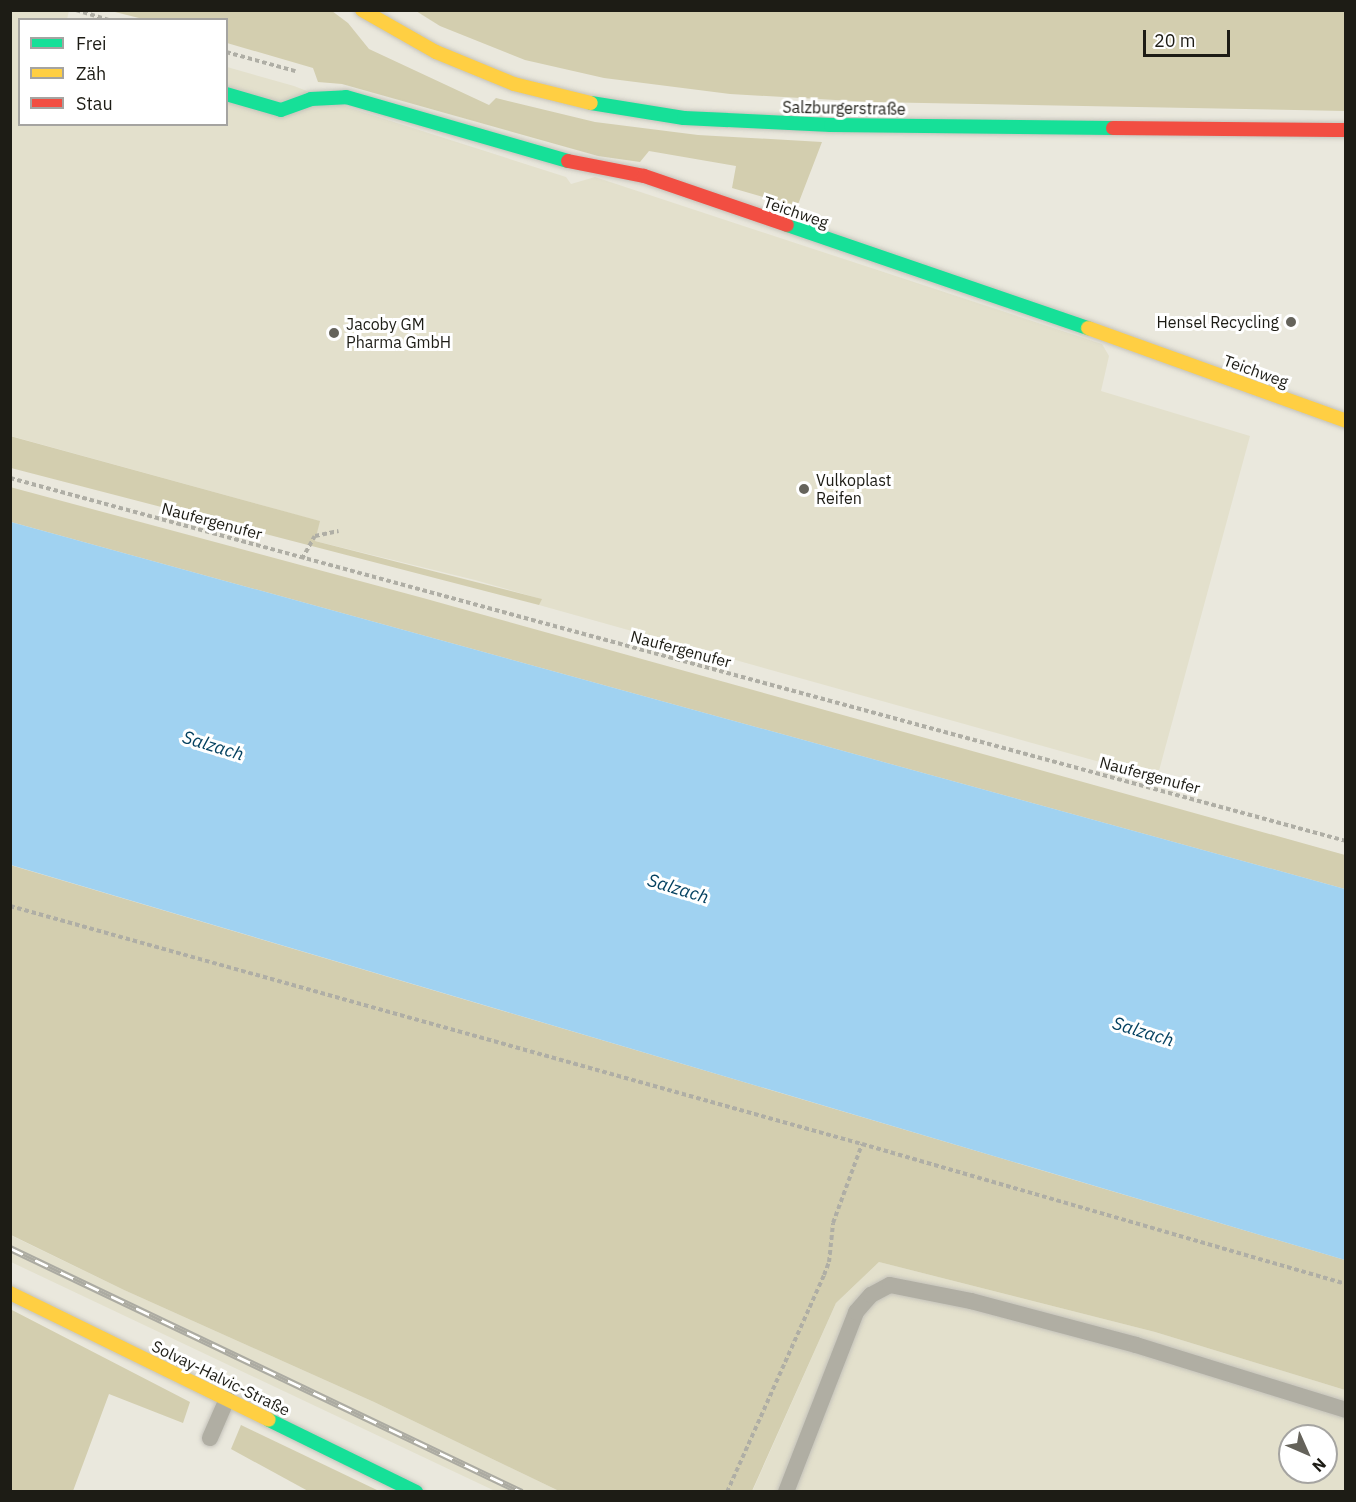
<!DOCTYPE html>
<html>
<head>
<meta charset="utf-8">
<style>
	body { margin:0 }
	#map { position:relative; width:1356px; height:1502px; overflow:hidden; background:#eae8dd; font-family:"IBM Plex Sans",sans-serif }
	div>[style] { position:absolute }
	.built>* { inset:0; background:#e3e0cc }
	.green>* { inset:0; background:#d3ceaf }
	.water>* { inset:0; background:#a0d2f1 }
	.path>* { height:4px; margin-top:-2px; transform-origin:0; background:repeating-linear-gradient(90deg,#afaea5 0 4.5px,transparent 0 7.5px) }
	.roads { filter:drop-shadow(0 0 2px #c4c2ba) drop-shadow(0 0 2px #c4c2ba) }
	.lane>* { height:16px; margin:-8px; padding:0 8px; transform-origin:8px; border-radius:8px; background:#b0aea3 }
	.fast>* { height:14px; margin:-7px; padding:0 7px; transform-origin:7px; border-radius:7px; background:#16e098 }
	.slow>* { height:14px; margin:-7px; padding:0 7px; transform-origin:7px; border-radius:7px; background:#ffcf43 }
	.jam>* { height:14px; margin:-7px; padding:0 7px; transform-origin:7px; border-radius:7px; background:#f24e42 }
	.rail>* { height:7px; margin-top:-3.5px; transform-origin:0; background:repeating-linear-gradient(90deg,#fff 0 14px,#acaba2 0 28px); box-sizing:border-box; border-block:2px solid #acaba2 }
	.dots>* { width:16px; height:16px; translate:-50% -50%; box-sizing:border-box; border:3px solid #fff; border-radius:50% }
	span { translate:-50% -50%; white-space:nowrap; text-align:center; line-height:1.15; -webkit-text-stroke:6px #fff; paint-order:stroke }
	.street-label { font-size:16px; color:#1d1c15 }
	.poi-label { font-size:16px; color:#1d1c15 }
	.right { translate:-100% -50%; text-align:right }
	.left { translate:0 -50%; text-align:left }
	.water-label { font-size:18px; color:#044160; font-style:italic }
	.frame { position:absolute; inset:0; border:12px solid #1d1c15; pointer-events:none }
	.legend { position:absolute; left:18px; top:18px; width:210px; height:108px; box-sizing:border-box; background:#fff; border:2px solid #a5a4a1; margin:0; padding:8px 10px; list-style:none; font-size:18px; color:#1d1c15 }
	.legend li { display:flex; align-items:center; gap:12px; height:30px }
	.legend b { width:30px; border:2px solid #a5a4a1 }
	.north { position:absolute; left:1278px; top:1424px; width:60px; height:60px; box-sizing:border-box; background:#fff; border:2px solid #a5a4a1; border-radius:50%; rotate:135deg; font-size:16px; font-weight:700; line-height:24px; text-align:center; color:#1d1c15 }
	.north::after { content:''; display:block; margin:auto; width:21px; height:27px; background:#65635b; clip-path:polygon(50% 0,100% 100%,50% 72%,0 100%) }
	.scale { position:absolute; left:1143px; top:30px; width:87px; height:27px; box-sizing:border-box; border:3px solid #1d1c15; border-top:0; padding-left:8px; font-size:18px; line-height:21px; white-space:nowrap; color:#1d1c15; -webkit-text-stroke:4px #fff; paint-order:stroke }
</style>
</head>
<body>
<div id="map">
	<div class="built">
		<i style="clip-path:polygon(10px 11px,69px 11px,67px 19px,20px 20px,20px 124px,226px 124px,227px 67px,294px 86px,350px 108px,566px 177px,571px 184px,595px 177px,1102px 344px,1109px 356px,1101px 391px,1250px 436px,1157px 778px,539px 605px,541px 599px,475px 580px,315px 541px,319px 521px,11px 436px)"></i>
		<i style="clip-path:polygon(10px 1235px,124px 1290px,374px 1402px,559px 1491px,495px 1491px,11px 1262px)"></i>
		<i style="clip-path:polygon(evenodd,879px 1262px,1155px 1332px,1345px 1390px,1345px 1491px,752px 1492px,836px 1303px,879px 1262px,1290px 1436px,1326px 1436px,1326px 1472px,1290px 1472px,1290px 1436px)"></i>
	</div>
	<div class="green">
		<i style="clip-path:polygon(111px 11px,332px 11px,348px 23px,369px 49px,489px 105px,496px 98px,595px 122px,698px 135px,822px 142px,797px 207px,732px 188px,736px 166px,649px 151px,640px 162px,598px 156px,342px 84px,318px 82px,313px 68px,227px 43px,226px 20px,143px 19px)"></i>
		<i style="clip-path:polygon(416px 11px,1345px 11px,1345px 111px,870px 102px,730px 94px,604px 78px,525px 60px,440px 26px)"></i>
		<i style="clip-path:polygon(10px 436px,320px 521px,315px 541px,542px 599px,539px 605px,11px 468px)"></i>
		<i style="clip-path:polygon(10px 487px,423px 598px,1345px 855px,1345px 889px,11px 522px)"></i>
		<i style="clip-path:polygon(10px 865px,1345px 1260px,1345px 1390px,1155px 1332px,879px 1262px,836px 1303px,752px 1491px,559px 1491px,374px 1402px,124px 1290px,11px 1235px)"></i>
		<i style="clip-path:polygon(10px 1309px,190px 1402px,183px 1423px,109px 1394px,73px 1491px,11px 1491px)"></i>
		<i style="clip-path:polygon(241px 1425px,379px 1491px,308px 1491px,231px 1449px)"></i>
	</div>
	<div class="water">
		<i style="clip-path:polygon(11px 522px,1345px 889px,1345px 1260px,11px 865px)"></i>
	</div>
	<div class="path">
		<i style="left:76px;top:10px;width:34px;rotate:17deg"></i>
		<i style="left:226px;top:52px;width:72px;rotate:15.4deg"></i>
		<i style="left:10px;top:478px;width:1384px;rotate:15.2deg"></i>
		<i style="left:302px;top:559px;width:26px;rotate:-61deg"></i>
		<i style="left:315px;top:536px;width:24px;rotate:-12deg"></i>
		<i style="left:10px;top:906px;width:885px;rotate:15.61deg"></i>
		<i style="left:862px;top:1144px;width:504px;rotate:16.13deg"></i>
		<i style="left:727px;top:1492px;width:238px;rotate:-65.9deg"></i>
		<i style="left:824px;top:1275px;width:14px;rotate:-69deg"></i>
		<i style="left:829px;top:1262px;width:39px;rotate:-84deg"></i>
		<i style="left:833px;top:1223px;width:84px;rotate:-69.8deg"></i>
	</div>
	<div class="roads">
		<div class="lane">
			<i style="left:210px;top:1438px;width:43px;rotate:-66.4deg"></i>
			<i style="left:786px;top:1492px;width:193px;rotate:-68.7deg"></i>
			<i style="left:856px;top:1312px;width:23px;rotate:-49deg"></i>
			<i style="left:871px;top:1295px;width:21px;rotate:-28deg"></i>
			<i style="left:890px;top:1285px;width:83px;rotate:11.2deg"></i>
			<i style="left:971px;top:1301px;width:171px;rotate:14.9deg"></i>
			<i style="left:1136px;top:1345px;width:220px;rotate:17.2deg"></i>
		</div>
		<div class="fast">
			<i style="left:226px;top:94px;width:57px;rotate:16.2deg"></i>
			<i style="left:281px;top:110px;width:32px;rotate:-20deg"></i>
			<i style="left:311px;top:99px;width:35px;rotate:-3deg"></i>
			<i style="left:346px;top:97px;width:231px;rotate:16.1deg"></i>
			<i style="left:591px;top:103px;width:94px;rotate:9.2deg"></i>
			<i style="left:684px;top:118px;width:147px;rotate:2.7deg"></i>
			<i style="left:831px;top:125px;width:282px;rotate:0.6deg"></i>
			<i style="left:787px;top:225px;width:318px;rotate:18.9deg"></i>
			<i style="left:269px;top:1420px;width:164px;rotate:26.1deg"></i>
		</div>
		<div class="slow">
			<i style="left:362px;top:10px;width:85px;rotate:29.6deg"></i>
			<i style="left:436px;top:52px;width:84px;rotate:22.3deg"></i>
			<i style="left:514px;top:84px;width:79px;rotate:13.9deg"></i>
			<i style="left:1088px;top:328px;width:274px;rotate:19.8deg"></i>
			<i style="left:10px;top:1293px;width:288px;rotate:26.1deg"></i>
		</div>
		<div class="jam">
			<i style="left:1113px;top:128px;width:233px;rotate:0.5deg"></i>
			<i style="left:568px;top:161px;width:77px;rotate:11.2deg"></i>
			<i style="left:644px;top:176px;width:151px;rotate:18.9deg"></i>
		</div>
	</div>
	<div class="rail">
		<i style="left:10px;top:1248px;width:567px;rotate:25.48deg"></i>
	</div>
	<div class="dots">
		<i style="left:1291px;top:322px;background:#65635b"></i>
		<i style="left:334px;top:333px;background:#65635b"></i>
		<i style="left:804px;top:489px;background:#65635b"></i>
	</div>
	<div class="street-label">
		<span style="left:844px;top:108px;rotate:1deg">Salzburgerstraße</span>
		<span style="left:796px;top:212px;rotate:19deg">Teichweg</span>
		<span style="left:1256px;top:371px;rotate:20deg">Teichweg</span>
		<span style="left:212px;top:521px;rotate:15deg">Naufergenufer</span>
		<span style="left:681px;top:649px;rotate:15deg">Naufergenufer</span>
		<span style="left:1150px;top:775px;rotate:15deg">Naufergenufer</span>
		<span style="left:221px;top:1378px;rotate:26deg">Solvay-Halvic-Straße</span>
	</div>
	<div class="poi-label">
		<span class="right" style="left:1279px;top:322px">Hensel Recycling</span>
		<span class="left" style="left:346px;top:333px">Jacoby GM<br>Pharma GmbH</span>
		<span class="left" style="left:816px;top:489px">Vulkoplast<br>Reifen</span>
	</div>
	<div class="water-label">
		<span style="left:213px;top:746px;rotate:17deg">Salzach</span>
		<span style="left:678px;top:889px;rotate:17deg">Salzach</span>
		<span style="left:1143px;top:1032px;rotate:17deg">Salzach</span>
	</div>
	<div class="frame"></div>
	<ul class="legend">
	<li><b style="height:8px;background:#16e098"></b>Frei</li>
	<li><b style="height:8px;background:#ffcf43"></b>Zäh</li>
	<li><b style="height:8px;background:#f24e42"></b>Stau</li>
	</ul>
	<div class="north">N</div>
	<div class="scale">20 m</div>
</div>
</body>
</html>
